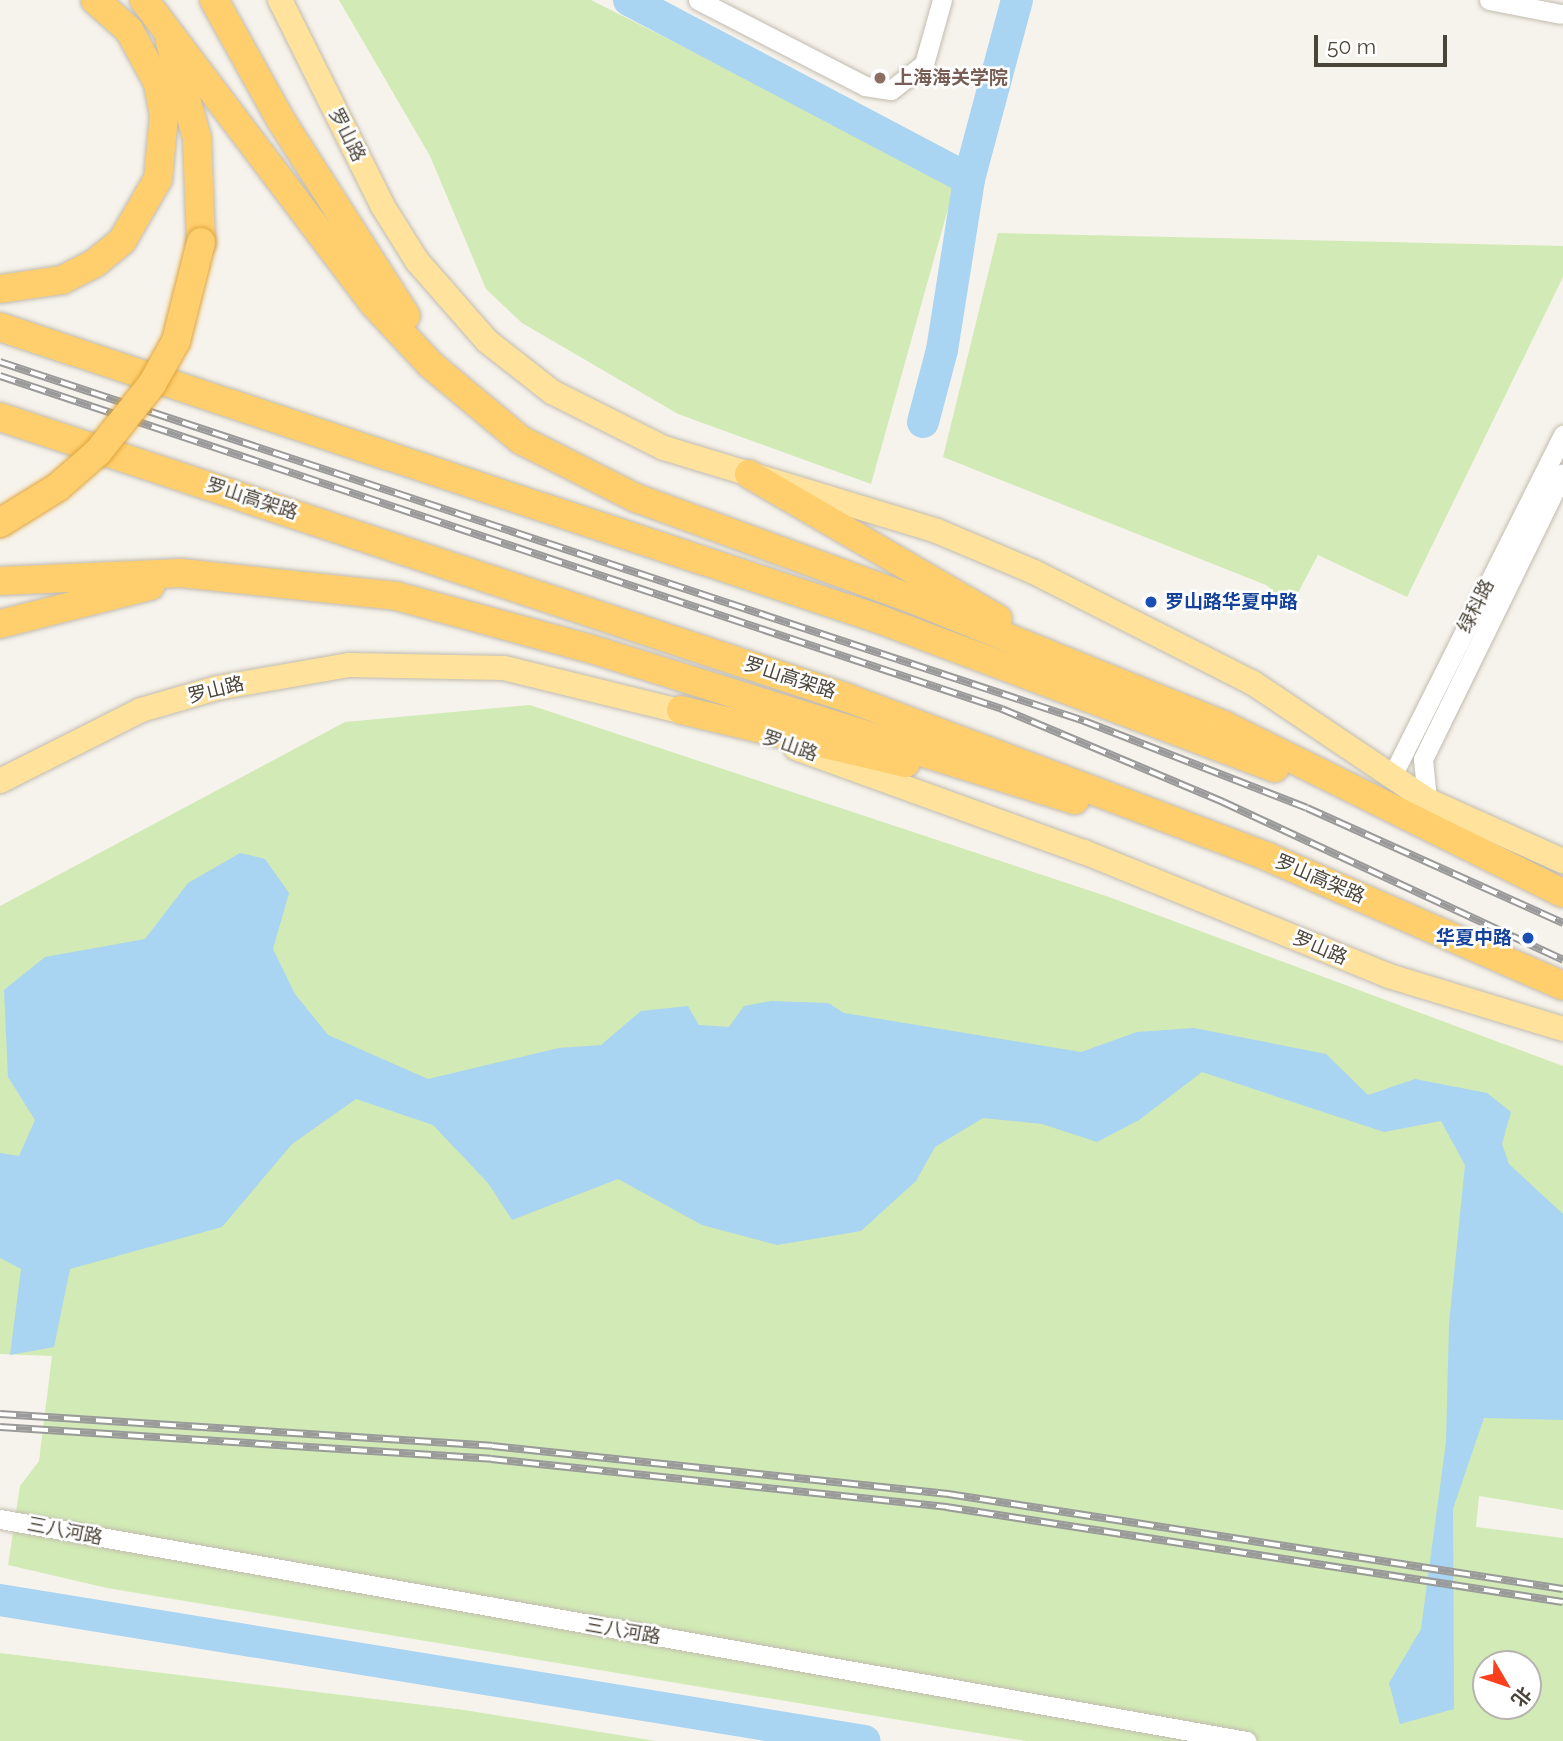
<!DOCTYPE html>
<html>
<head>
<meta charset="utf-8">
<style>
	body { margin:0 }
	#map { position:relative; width:1563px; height:1741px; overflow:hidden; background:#f6f3ec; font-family:Raleway,"Noto Sans SC",sans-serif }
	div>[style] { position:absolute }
	.green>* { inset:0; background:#d2eab5 }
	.water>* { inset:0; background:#a9d4f2 }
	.river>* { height:32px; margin:-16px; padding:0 16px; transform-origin:16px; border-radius:16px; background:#a9d4f2 }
	.roads { filter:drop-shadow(0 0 2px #c2bbae) drop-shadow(0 0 2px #c2bbae) }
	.minor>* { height:19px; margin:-9.5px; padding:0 9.5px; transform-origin:9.5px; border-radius:9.5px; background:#fff }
	.major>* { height:24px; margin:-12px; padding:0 12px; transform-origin:12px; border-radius:12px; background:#ffe39c }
	.highway>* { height:28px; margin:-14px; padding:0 14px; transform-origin:14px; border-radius:14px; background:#ffcf6e }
	.rail>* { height:8px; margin-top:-4px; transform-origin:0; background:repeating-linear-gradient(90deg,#fff 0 16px,#9a9a9a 0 32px); box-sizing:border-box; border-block:2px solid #9a9a9a }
	.bridges { filter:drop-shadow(0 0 2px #e0a43c) drop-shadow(0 0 2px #e0a43c) }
	.highway-bridge>* { height:28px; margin:-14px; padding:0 14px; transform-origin:14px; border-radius:14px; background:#ffcf6e }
	.dots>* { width:19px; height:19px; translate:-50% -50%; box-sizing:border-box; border:4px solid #fff; border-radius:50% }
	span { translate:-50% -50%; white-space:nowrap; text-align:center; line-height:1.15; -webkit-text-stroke:5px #fff; paint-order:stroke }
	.education-label { font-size:19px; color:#785e54; font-weight:700 }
	.left { translate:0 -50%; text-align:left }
	.street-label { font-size:19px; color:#4b4439 }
	.transit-label { font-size:19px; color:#164399; font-weight:700 }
	.right { translate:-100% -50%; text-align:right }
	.north { position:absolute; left:1472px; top:1650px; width:70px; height:70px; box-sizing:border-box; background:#fff; border:2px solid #b7b4b0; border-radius:50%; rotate:129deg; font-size:19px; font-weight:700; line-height:28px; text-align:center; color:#4b4439 }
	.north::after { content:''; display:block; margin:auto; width:24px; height:32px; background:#fc3f1d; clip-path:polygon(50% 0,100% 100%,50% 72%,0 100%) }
	.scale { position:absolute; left:1314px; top:35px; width:133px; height:32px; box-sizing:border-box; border:4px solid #4b4439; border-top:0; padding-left:9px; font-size:21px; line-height:24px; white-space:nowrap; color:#4b4439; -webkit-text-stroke:5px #fff; paint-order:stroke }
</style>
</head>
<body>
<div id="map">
	<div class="green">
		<i style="clip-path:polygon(339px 0,591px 0,955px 184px,871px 484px,678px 414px,522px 323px,486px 289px,430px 156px)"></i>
		<i style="clip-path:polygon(998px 233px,1563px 246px,1563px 277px,1407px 597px,1318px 555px,1291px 606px,1266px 585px,943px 457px)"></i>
		<i style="clip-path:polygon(evenodd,530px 705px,1109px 897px,1563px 1066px,1563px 1510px,1479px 1496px,1476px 1527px,1563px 1538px,1563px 1741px,1026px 1741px,107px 1588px,8px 1565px,20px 1486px,39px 1461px,52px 1356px,0 1354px,0 906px,345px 722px,530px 705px,1486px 1664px,1528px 1664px,1528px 1706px,1486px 1706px,1486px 1664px)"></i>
		<i style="clip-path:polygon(0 1653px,464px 1710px,656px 1741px,0 1741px)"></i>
	</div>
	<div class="water">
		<i style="clip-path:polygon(240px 853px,265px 859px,289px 893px,273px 949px,295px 994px,328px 1035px,428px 1079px,559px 1048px,601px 1045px,641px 1011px,688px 1006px,699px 1025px,729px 1027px,744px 1006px,771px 1001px,828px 1003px,844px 1013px,1081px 1052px,1137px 1032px,1194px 1028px,1326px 1054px,1368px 1095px,1415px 1079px,1487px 1093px,1511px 1112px,1502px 1144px,1509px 1164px,1563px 1214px,1563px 1420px,1484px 1418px,1453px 1509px,1454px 1709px,1400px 1724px,1389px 1683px,1421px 1629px,1446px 1442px,1449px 1324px,1465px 1165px,1441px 1121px,1384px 1132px,1202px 1072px,1139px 1120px,1097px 1142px,1042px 1124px,983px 1118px,935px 1147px,916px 1181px,861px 1231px,777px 1245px,702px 1225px,618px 1179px,512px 1220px,488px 1183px,433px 1125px,356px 1099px,292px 1144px,222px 1227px,70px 1269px,54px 1347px,10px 1355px,21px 1269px,0 1258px,0 1153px,19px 1156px,35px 1120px,8px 1077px,4px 990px,45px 957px,145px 939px,188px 883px)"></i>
	</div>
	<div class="river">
		<i style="left:629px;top:0;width:384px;rotate:27.8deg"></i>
		<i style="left:923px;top:422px;width:74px;rotate:-75.2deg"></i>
		<i style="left:942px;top:350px;width:173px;rotate:-81deg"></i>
		<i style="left:969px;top:179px;width:185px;rotate:-75deg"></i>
		<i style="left:0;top:1600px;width:876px;rotate:9.26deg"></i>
	</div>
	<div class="roads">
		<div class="minor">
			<i style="left:698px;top:0;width:188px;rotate:27.2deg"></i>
			<i style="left:865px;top:86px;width:26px;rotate:9deg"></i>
			<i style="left:891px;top:90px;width:42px;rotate:-38.2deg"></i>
			<i style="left:924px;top:64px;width:66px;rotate:-74.3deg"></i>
			<i style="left:1489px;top:0;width:73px;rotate:11deg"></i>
			<i style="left:1391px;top:778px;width:384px;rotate:-63.4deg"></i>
			<i style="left:1427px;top:800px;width:41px;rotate:-95.6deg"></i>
			<i style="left:1423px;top:759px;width:318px;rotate:-63.9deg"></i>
			<i style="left:0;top:1519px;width:1266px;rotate:10.1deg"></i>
		</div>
		<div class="major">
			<i style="left:280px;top:0;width:229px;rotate:63.5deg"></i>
			<i style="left:382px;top:205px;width:66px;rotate:58deg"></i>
			<i style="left:417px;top:261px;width:106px;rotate:48.8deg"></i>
			<i style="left:487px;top:341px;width:83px;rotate:38.1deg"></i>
			<i style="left:552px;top:392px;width:125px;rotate:26.6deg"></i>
			<i style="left:664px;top:448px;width:285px;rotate:16.9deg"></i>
			<i style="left:937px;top:531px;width:105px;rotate:22.9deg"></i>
			<i style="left:1034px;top:572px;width:246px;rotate:26.9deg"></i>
			<i style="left:1253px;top:683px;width:210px;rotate:33.9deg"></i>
			<i style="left:1427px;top:800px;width:149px;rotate:24.2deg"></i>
			<i style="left:796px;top:748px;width:306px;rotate:19.9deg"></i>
			<i style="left:1084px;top:852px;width:329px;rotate:22.1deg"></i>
			<i style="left:1389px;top:976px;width:182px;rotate:16.9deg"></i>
			<i style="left:0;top:781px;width:158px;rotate:-26.7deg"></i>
			<i style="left:141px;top:710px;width:79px;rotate:-16.1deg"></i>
			<i style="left:217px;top:688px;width:134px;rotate:-9.9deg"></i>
			<i style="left:349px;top:665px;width:155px;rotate:1.1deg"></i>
			<i style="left:504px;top:668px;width:201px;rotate:13.8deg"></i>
		</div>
		<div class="highway">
			<i style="left:144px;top:0;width:380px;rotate:52.9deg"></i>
			<i style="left:373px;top:303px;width:85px;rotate:46.9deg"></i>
			<i style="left:431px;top:365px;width:117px;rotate:39.8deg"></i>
			<i style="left:521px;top:440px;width:129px;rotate:26.8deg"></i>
			<i style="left:636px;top:498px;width:294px;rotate:20.1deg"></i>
			<i style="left:912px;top:599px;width:336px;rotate:22deg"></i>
			<i style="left:1224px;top:725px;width:378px;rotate:26.4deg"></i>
			<i style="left:214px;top:0;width:140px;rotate:60.9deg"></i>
			<i style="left:282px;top:122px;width:230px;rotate:57.4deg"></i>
			<i style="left:170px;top:42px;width:100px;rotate:74.3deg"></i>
			<i style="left:197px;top:138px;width:104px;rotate:87.8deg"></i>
			<i style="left:0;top:289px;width:63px;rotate:-8.3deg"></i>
			<i style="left:62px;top:280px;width:37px;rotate:-27deg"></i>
			<i style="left:95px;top:263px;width:35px;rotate:-39deg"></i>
			<i style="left:122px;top:241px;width:72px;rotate:-59.9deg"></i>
			<i style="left:158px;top:179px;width:64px;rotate:-84.6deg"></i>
			<i style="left:164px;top:115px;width:33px;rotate:-101deg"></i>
			<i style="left:158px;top:83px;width:60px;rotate:-118.7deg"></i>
			<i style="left:129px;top:30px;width:45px;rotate:-138.6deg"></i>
			<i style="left:0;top:327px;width:923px;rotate:18.38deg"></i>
			<i style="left:876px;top:618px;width:426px;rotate:20.6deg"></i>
			<i style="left:0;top:417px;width:893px;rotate:18.33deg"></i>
			<i style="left:848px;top:698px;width:447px;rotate:20.7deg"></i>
			<i style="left:1266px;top:856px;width:324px;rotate:23.6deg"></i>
			<i style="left:749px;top:474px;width:288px;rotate:30.2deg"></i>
			<i style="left:0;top:581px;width:181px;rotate:-2.5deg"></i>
			<i style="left:181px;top:573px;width:216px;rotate:6.1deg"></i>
			<i style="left:396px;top:596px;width:202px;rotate:15.2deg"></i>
			<i style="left:591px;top:649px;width:507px;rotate:17.33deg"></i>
			<i style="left:0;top:624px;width:155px;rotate:-14.2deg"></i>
			<i style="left:681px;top:710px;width:231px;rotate:13.3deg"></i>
		</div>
	</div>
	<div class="rail">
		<i style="left:0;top:362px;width:1142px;rotate:18.32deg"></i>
		<i style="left:1084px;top:721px;width:239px;rotate:21.3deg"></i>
		<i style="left:1307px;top:808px;width:281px;rotate:24.2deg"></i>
		<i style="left:0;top:376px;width:1056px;rotate:18.38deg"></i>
		<i style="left:1002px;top:709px;width:240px;rotate:22.8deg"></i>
		<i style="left:1223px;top:802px;width:375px;rotate:24.9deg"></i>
		<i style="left:0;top:1414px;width:493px;rotate:3.7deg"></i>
		<i style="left:492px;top:1446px;width:459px;rotate:6deg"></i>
		<i style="left:948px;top:1494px;width:622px;rotate:8.78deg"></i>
		<i style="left:0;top:1427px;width:492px;rotate:3.7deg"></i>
		<i style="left:491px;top:1459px;width:458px;rotate:6deg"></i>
		<i style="left:946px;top:1507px;width:624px;rotate:8.75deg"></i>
	</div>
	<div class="bridges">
		<div class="highway-bridge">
			<i style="left:0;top:523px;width:68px;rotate:-31.8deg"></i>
			<i style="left:58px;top:487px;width:53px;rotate:-41.2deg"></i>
			<i style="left:98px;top:452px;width:87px;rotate:-51.5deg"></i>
			<i style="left:152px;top:384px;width:49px;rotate:-60.8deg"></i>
			<i style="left:176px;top:341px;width:102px;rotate:-75.8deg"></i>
		</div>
	</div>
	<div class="dots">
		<i style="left:880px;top:78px;background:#8d6e63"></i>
		<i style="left:1151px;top:602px;background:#1a4fb4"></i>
		<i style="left:1528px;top:938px;background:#1a4fb4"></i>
	</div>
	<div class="education-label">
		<span class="left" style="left:894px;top:78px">上海海关学院</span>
	</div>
	<div class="street-label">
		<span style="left:347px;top:135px;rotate:63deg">罗山路</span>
		<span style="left:252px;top:499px;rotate:18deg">罗山高架路</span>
		<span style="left:1476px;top:606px;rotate:-63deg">绿科路</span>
		<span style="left:790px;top:678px;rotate:18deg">罗山高架路</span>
		<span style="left:216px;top:690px;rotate:-14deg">罗山路</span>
		<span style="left:790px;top:746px;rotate:19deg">罗山路</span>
		<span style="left:1320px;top:879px;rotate:23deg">罗山高架路</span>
		<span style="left:1320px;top:948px;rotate:23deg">罗山路</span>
		<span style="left:65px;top:1531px;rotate:11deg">三八河路</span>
		<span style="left:623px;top:1631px;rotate:10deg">三八河路</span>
	</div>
	<div class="transit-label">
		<span class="left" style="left:1165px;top:602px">罗山路华夏中路</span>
		<span class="right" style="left:1512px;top:938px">华夏中路</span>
	</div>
	<div class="north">北</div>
	<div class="scale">50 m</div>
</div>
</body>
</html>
